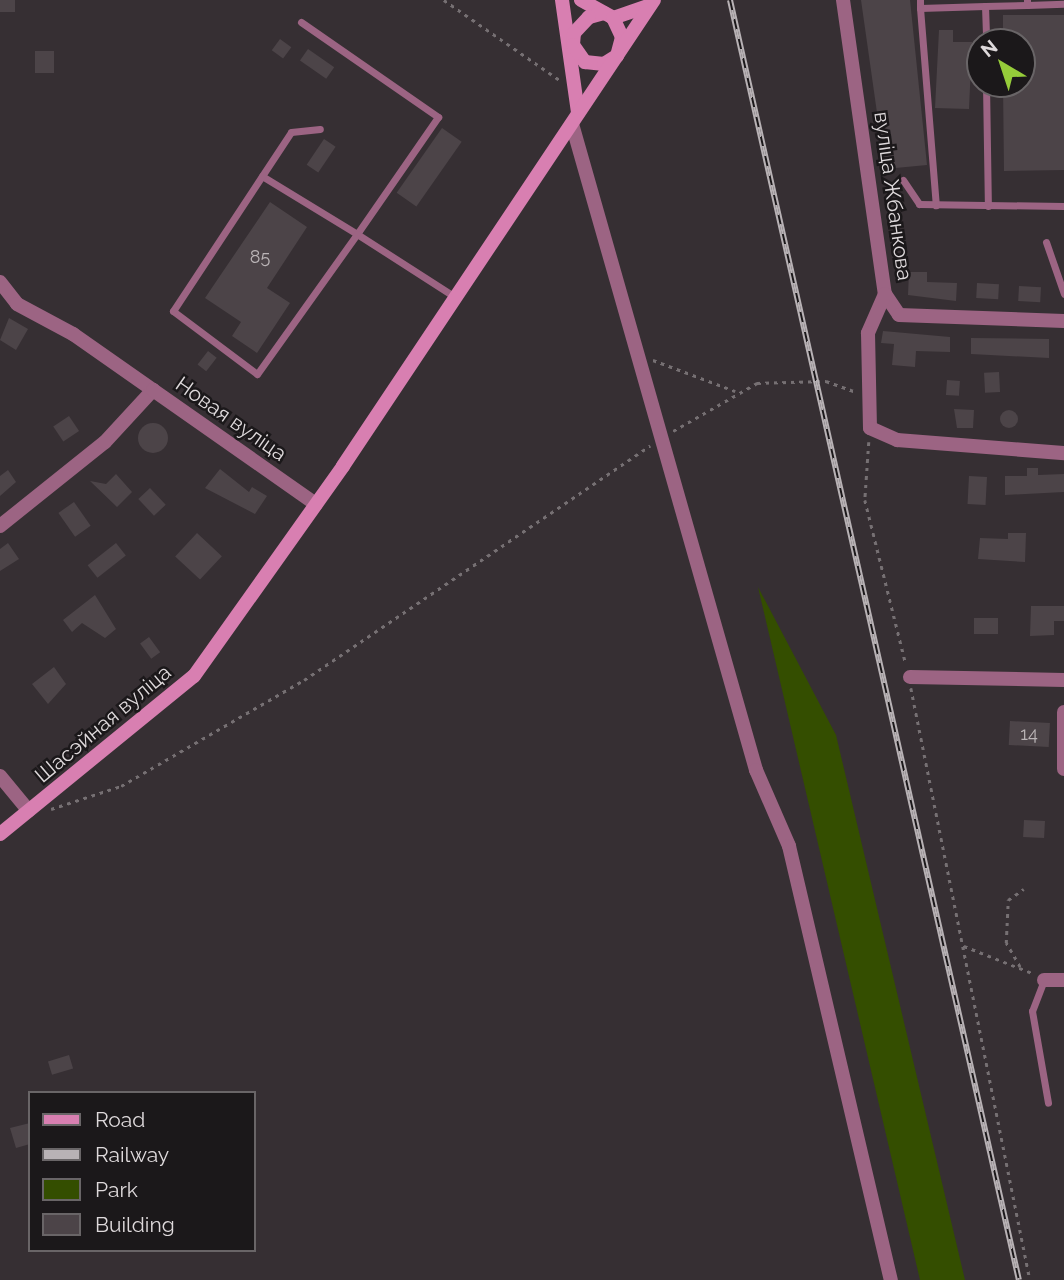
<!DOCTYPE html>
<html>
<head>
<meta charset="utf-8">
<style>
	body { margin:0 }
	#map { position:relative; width:1064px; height:1280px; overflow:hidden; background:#362f33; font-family:Raleway,sans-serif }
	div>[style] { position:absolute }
	.green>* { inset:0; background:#344e00 }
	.building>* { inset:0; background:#4c4448; transform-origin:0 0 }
	.round { border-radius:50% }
	.path>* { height:2.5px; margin-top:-1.25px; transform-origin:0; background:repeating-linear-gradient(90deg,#767073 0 3.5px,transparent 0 8.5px) }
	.service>* { height:7px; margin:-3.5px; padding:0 3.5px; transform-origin:3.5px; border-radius:3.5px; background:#9c6483 }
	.minor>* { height:14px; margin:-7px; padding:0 7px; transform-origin:7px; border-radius:7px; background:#9c6483 }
	.secondary>* { height:14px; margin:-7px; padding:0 7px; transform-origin:7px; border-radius:7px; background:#d87fb1 }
	.rail>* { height:6px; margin-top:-3px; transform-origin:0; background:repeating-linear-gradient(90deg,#1b181a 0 10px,#b8b2b5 0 20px); box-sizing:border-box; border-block:2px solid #b8b2b5 }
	span { translate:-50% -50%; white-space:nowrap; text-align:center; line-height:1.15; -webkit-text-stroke:5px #1b181a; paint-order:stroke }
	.number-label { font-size:18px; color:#bab4b6 }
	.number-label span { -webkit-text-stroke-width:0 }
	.street-label { font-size:21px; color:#ded9db }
	.legend { position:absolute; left:28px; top:1091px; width:228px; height:161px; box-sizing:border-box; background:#1b181a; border:2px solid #696567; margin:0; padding:9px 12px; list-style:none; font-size:21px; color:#ded9db }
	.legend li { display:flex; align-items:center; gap:14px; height:35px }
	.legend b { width:35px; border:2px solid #696567 }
	.north { position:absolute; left:966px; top:28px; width:70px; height:70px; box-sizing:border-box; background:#1b181a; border:2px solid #696567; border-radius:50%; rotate:321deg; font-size:19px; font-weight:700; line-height:28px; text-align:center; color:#ded9db }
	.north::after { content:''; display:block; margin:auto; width:24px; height:32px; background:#96cc3a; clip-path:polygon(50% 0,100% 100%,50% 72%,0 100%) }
</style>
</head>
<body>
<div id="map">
	<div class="green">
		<i style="clip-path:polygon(758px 587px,836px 735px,965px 1280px,920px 1280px)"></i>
	</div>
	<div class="building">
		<i style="left:0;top:0;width:15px;height:12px"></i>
		<i style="clip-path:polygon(861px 0,910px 0,927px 165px,885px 169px)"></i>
		<i style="clip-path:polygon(1003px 15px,1064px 15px,1064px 170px,1004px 171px,1003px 84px,1022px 84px,1022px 42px,1003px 42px)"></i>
		<i style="clip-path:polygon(939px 30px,953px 30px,953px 42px,972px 42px,969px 109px,935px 108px)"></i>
		<i style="left:280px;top:39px;width:14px;height:14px;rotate:36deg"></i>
		<i style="left:308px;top:49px;width:32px;height:14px;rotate:35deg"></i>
		<i style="left:54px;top:51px;width:22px;height:19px;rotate:90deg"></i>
		<i style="left:442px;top:128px;width:24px;height:79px;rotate:35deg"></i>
		<i style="left:324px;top:139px;width:14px;height:31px;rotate:34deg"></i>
		<i style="clip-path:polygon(270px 202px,307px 227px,267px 288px,290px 303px,257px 353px,232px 336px,241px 322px,205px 298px)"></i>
		<i style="clip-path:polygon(909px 272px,927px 272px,927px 282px,957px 283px,956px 301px,908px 295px)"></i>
		<i style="left:977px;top:283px;width:22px;height:15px;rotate:3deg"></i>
		<i style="left:1019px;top:286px;width:22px;height:15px;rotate:3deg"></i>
		<i style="clip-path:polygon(9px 318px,28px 329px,16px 350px,0 340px)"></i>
		<i style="clip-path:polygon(883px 331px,950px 337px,950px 352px,916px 351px,915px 367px,892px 365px,894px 344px,881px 343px)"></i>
		<i style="clip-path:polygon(971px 338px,1049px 339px,1049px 358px,971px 354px)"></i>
		<i style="left:208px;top:351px;width:11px;height:17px;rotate:38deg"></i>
		<i style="left:999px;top:372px;width:20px;height:15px;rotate:87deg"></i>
		<i style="left:947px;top:380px;width:13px;height:15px;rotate:4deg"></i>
		<i style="clip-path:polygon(954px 409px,974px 410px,973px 428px,957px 428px)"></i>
		<i class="round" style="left:1000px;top:410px;width:18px;height:18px"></i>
		<i style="left:69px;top:416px;width:18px;height:19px;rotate:56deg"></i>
		<i class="round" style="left:138px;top:423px;width:30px;height:30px"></i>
		<i style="clip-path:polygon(1027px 468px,1038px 468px,1038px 475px,1064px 474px,1064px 492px,1005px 495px,1005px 476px,1027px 476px)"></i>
		<i style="clip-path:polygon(220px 469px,249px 492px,252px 487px,267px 496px,255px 514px,205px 488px)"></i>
		<i style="clip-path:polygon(8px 470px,16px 482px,0 496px,0 476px)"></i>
		<i style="clip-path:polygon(116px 474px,132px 492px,117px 507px,90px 481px,106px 484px)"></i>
		<i style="left:969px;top:476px;width:18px;height:28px;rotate:3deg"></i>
		<i style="left:150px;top:488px;width:23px;height:16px;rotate:47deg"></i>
		<i style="left:74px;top:502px;width:29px;height:19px;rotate:55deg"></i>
		<i style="left:197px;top:533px;width:34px;height:32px;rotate:43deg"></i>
		<i style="clip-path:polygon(1008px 533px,1026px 533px,1025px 562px,978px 559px,980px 538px,1008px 539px)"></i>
		<i style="clip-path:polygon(8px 543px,19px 559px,0 571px,0 549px)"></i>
		<i style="left:116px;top:543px;width:16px;height:36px;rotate:52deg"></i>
		<i style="clip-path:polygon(95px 595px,116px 629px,105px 638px,82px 623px,72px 632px,63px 620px)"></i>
		<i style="clip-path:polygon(1031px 606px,1064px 606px,1064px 621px,1054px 621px,1054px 635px,1030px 636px)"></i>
		<i style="left:974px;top:618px;width:24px;height:16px"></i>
		<i style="left:149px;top:637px;width:19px;height:11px;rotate:54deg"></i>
		<i style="clip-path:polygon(54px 667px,66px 684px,48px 704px,32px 684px)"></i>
		<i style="left:1010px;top:721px;width:40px;height:24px;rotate:3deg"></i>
		<i style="left:1024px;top:820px;width:21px;height:17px;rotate:3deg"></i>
		<i style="left:69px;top:1055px;width:14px;height:22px;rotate:73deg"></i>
		<i style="clip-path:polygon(30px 1123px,30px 1144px,16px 1148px,10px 1128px)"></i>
	</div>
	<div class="path">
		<i style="left:444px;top:0;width:142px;rotate:34.7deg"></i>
		<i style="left:653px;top:360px;width:88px;rotate:20.7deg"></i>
		<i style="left:673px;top:431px;width:97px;rotate:-29.7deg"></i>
		<i style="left:757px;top:383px;width:69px;rotate:-1.7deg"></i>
		<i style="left:826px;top:381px;width:33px;rotate:20deg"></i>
		<i style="left:869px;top:442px;width:58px;rotate:93.9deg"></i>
		<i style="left:865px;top:500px;width:169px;rotate:76deg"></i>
		<i style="left:911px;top:688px;width:604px;rotate:78.63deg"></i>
		<i style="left:51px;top:809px;width:74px;rotate:-18.2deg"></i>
		<i style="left:121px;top:786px;width:211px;rotate:-30.1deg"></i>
		<i style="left:304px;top:680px;width:418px;rotate:-34.1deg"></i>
		<i style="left:964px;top:946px;width:73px;rotate:21.7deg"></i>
		<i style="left:1020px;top:967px;width:28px;rotate:-120deg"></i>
		<i style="left:1006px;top:943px;width:43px;rotate:-87.3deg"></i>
		<i style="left:1008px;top:900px;width:19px;rotate:-35deg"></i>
	</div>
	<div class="service">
		<i style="left:920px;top:0;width:8px;rotate:90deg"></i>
		<i style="left:920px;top:8px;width:65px;rotate:-1.8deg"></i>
		<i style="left:985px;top:6px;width:36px;rotate:88deg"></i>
		<i style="left:1027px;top:0;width:5px;rotate:90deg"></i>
		<i style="left:1027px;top:5px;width:37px;rotate:-2deg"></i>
		<i style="left:985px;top:6px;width:42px;rotate:-1.4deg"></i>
		<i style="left:920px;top:8px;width:198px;rotate:85.4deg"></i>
		<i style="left:301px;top:22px;width:167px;rotate:34.7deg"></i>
		<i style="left:438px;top:117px;width:142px;rotate:124.7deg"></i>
		<i style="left:357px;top:234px;width:117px;rotate:32.7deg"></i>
		<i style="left:986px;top:84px;width:122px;rotate:89.1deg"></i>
		<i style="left:262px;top:176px;width:111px;rotate:31.4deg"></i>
		<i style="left:357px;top:234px;width:172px;rotate:125.5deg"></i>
		<i style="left:257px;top:374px;width:105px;rotate:-143.1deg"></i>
		<i style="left:173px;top:311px;width:214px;rotate:-56.6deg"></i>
		<i style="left:291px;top:132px;width:29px;rotate:-6deg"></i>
		<i style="left:903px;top:180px;width:29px;rotate:56deg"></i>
		<i style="left:919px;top:204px;width:145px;rotate:0.8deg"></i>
		<i style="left:1046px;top:242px;width:55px;rotate:70.9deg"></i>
		<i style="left:1044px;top:980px;width:33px;rotate:111deg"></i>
		<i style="left:1032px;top:1011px;width:93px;rotate:80.1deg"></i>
	</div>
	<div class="minor">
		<i style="left:843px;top:0;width:297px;rotate:81.9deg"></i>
		<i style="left:885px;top:294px;width:25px;rotate:56deg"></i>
		<i style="left:899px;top:315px;width:165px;rotate:2.1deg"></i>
		<i style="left:572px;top:124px;width:672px;rotate:74.1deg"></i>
		<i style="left:756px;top:770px;width:83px;rotate:66.5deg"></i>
		<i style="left:789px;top:846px;width:446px;rotate:76.8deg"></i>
		<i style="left:0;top:282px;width:28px;rotate:52deg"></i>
		<i style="left:17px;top:304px;width:64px;rotate:28.2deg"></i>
		<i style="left:73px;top:334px;width:98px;rotate:35deg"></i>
		<i style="left:885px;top:294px;width:43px;rotate:113.6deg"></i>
		<i style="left:868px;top:333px;width:95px;rotate:88.8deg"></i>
		<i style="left:870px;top:428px;width:30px;rotate:24deg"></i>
		<i style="left:897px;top:440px;width:168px;rotate:4.5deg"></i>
		<i style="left:0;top:526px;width:134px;rotate:-38.7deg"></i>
		<i style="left:105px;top:442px;width:71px;rotate:-47.3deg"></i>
		<i style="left:153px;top:390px;width:199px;rotate:35deg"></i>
		<i style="left:910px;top:677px;width:154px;rotate:1.1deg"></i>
		<i style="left:1064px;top:712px;width:57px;rotate:90deg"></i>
		<i style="left:0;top:776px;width:45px;rotate:50.4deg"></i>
		<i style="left:1044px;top:980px;width:20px"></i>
	</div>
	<div class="secondary">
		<i style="left:562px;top:0;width:114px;rotate:81.9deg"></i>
		<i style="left:581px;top:0;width:37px;rotate:29deg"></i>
		<i style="left:613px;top:18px;width:39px;rotate:-19deg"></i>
		<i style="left:604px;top:13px;width:16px;rotate:165deg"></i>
		<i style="left:589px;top:17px;width:22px;rotate:133deg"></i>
		<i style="left:574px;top:33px;width:12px;rotate:95deg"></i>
		<i style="left:573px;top:45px;width:21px;rotate:55deg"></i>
		<i style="left:585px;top:62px;width:19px;rotate:6deg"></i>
		<i style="left:604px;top:64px;width:15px;rotate:-32deg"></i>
		<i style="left:617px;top:56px;width:20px;rotate:-75deg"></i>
		<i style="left:622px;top:37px;width:21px;rotate:-115deg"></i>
		<i style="left:0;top:834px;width:250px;rotate:-39.2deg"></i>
		<i style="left:194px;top:676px;width:257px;rotate:-54.6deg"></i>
		<i style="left:343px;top:466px;width:560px;rotate:-56.28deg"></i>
	</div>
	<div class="rail">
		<i style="left:730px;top:0;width:1312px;rotate:77.28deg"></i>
	</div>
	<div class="number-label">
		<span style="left:260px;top:257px">85</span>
		<span style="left:1029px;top:734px">14</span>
	</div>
	<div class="street-label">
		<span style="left:893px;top:196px;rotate:82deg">вуліца Жбанкова</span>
		<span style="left:231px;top:419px;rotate:35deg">Новая вуліца</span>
		<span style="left:103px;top:724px;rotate:-40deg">Шасэйная вуліца</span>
	</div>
	<ul class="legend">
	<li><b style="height:9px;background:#d87fb1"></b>Road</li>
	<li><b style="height:9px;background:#b8b2b5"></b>Railway</li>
	<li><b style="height:19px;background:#344e00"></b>Park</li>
	<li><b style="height:19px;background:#4c4448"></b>Building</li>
	</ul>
	<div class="north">N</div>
</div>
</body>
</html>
